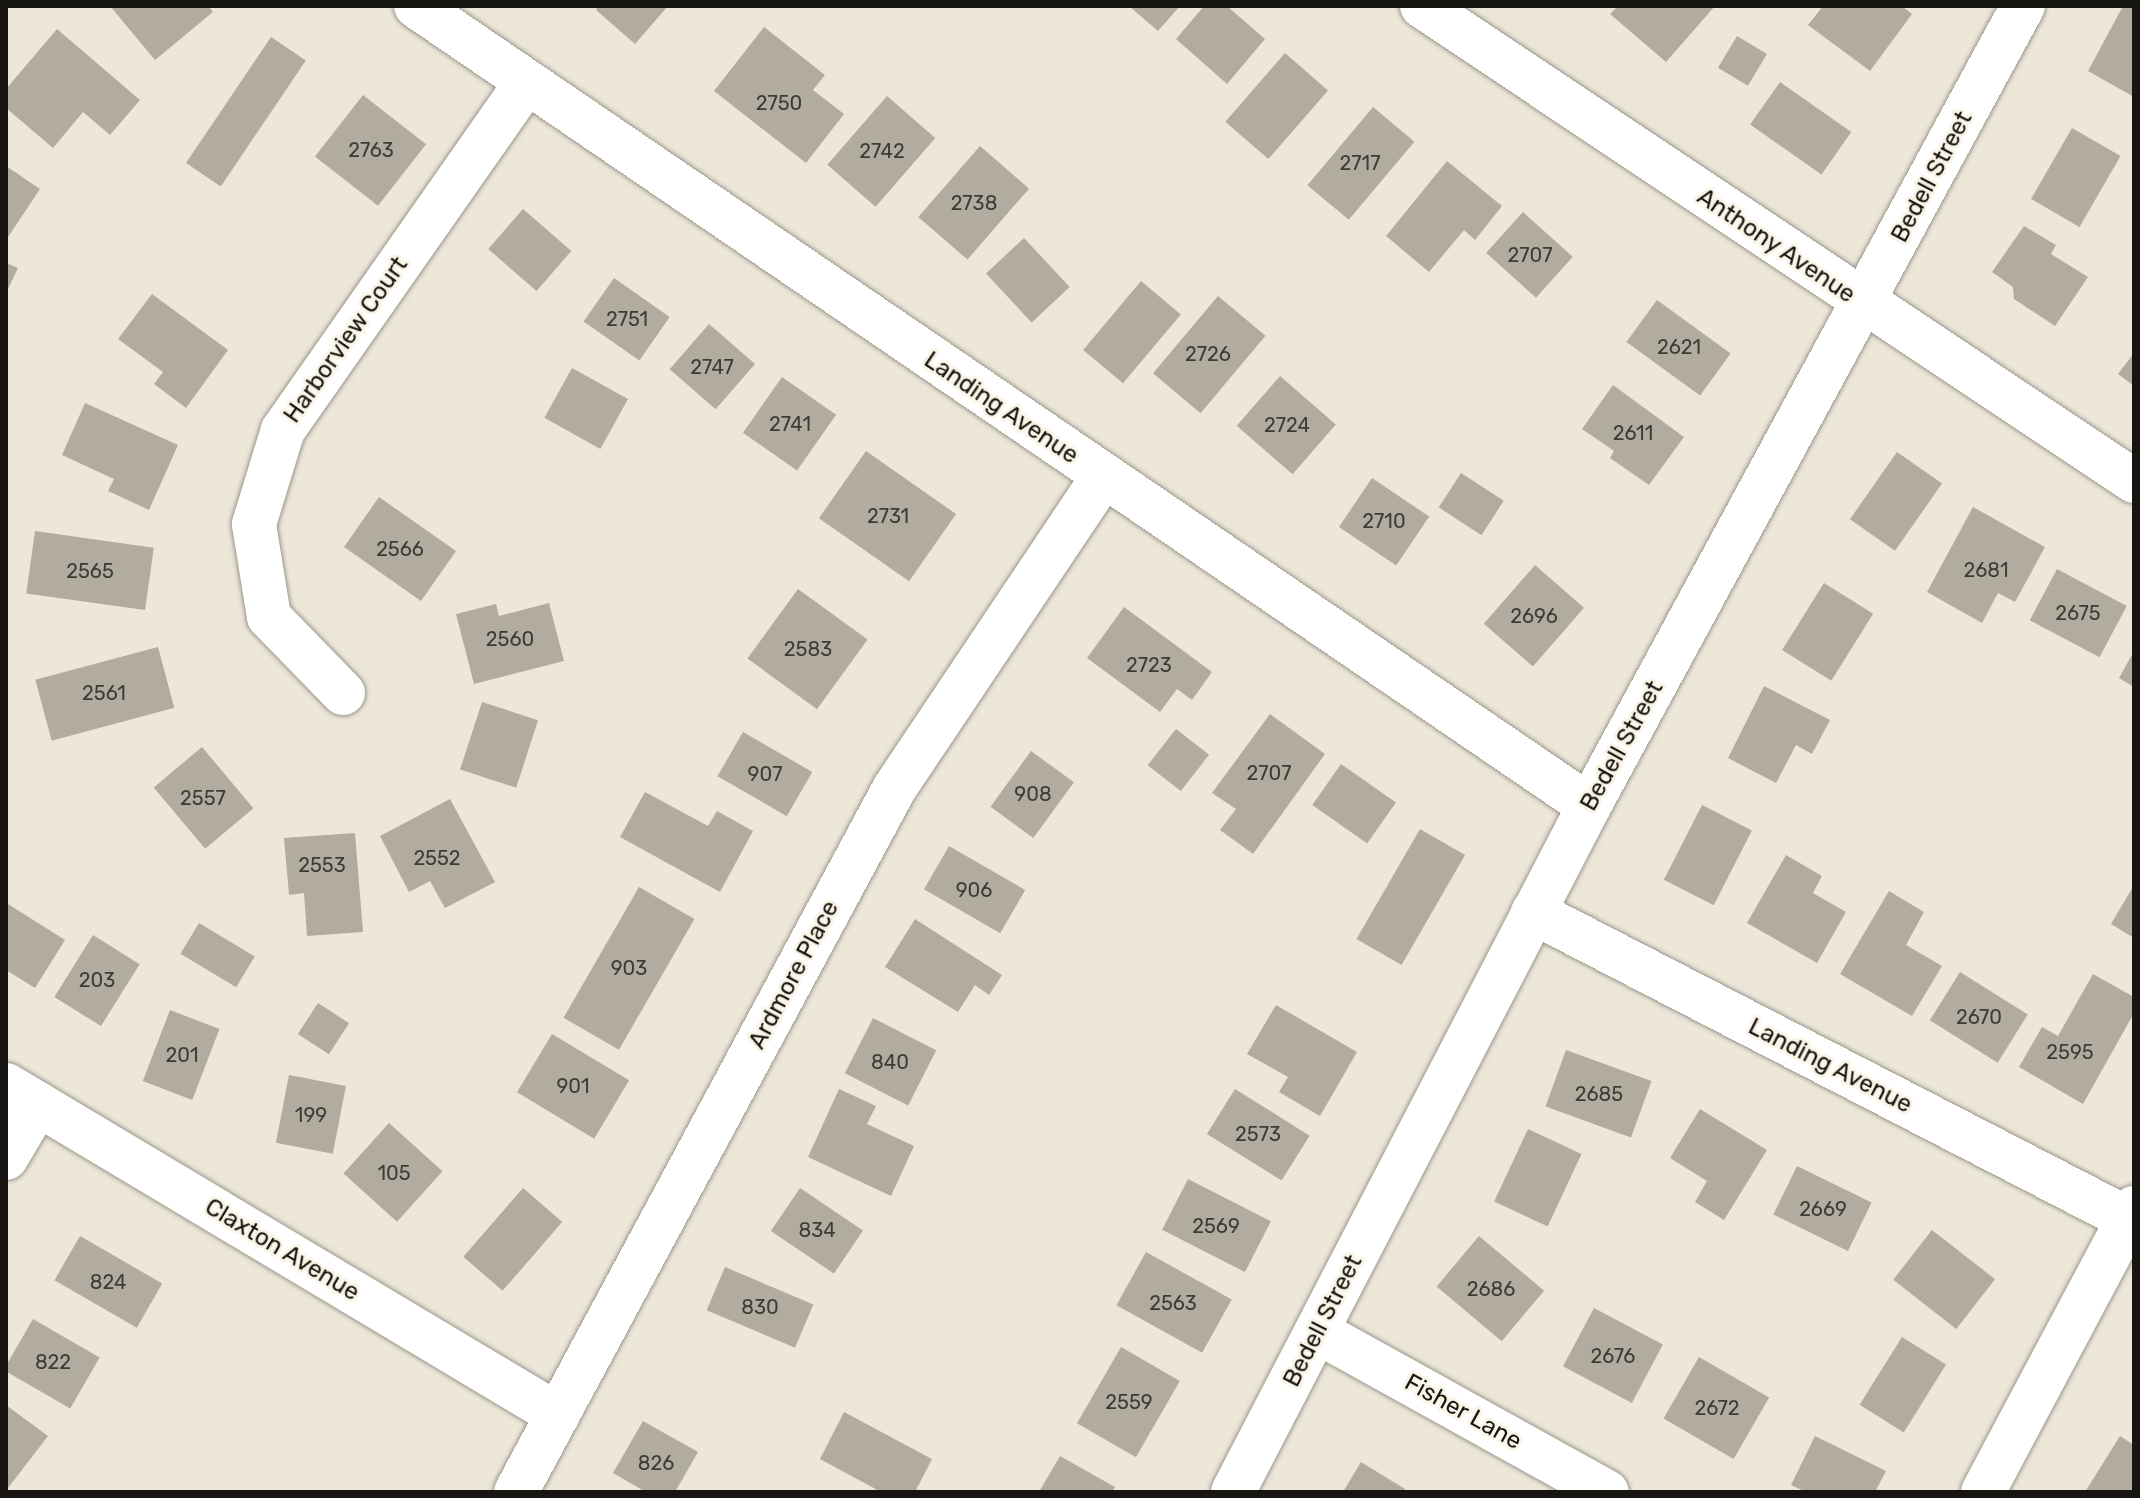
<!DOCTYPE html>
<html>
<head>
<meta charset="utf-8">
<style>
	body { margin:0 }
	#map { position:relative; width:2140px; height:1498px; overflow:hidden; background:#ede7da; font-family:Rubik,sans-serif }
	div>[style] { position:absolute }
	.building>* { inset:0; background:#b2aca0; transform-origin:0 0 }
	.roads { filter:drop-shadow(0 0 2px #9c978a) drop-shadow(0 0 2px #9c978a) }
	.minor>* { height:44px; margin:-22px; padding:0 22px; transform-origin:22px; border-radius:22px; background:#fff }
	span { translate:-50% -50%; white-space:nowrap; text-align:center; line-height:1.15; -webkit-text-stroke:6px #faf4e7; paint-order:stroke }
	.number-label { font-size:20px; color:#3e3b35 }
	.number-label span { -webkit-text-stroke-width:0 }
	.street-label { font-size:24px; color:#171511 }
	.frame { position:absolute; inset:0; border:8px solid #171511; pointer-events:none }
</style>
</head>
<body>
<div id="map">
	<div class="building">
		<i style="clip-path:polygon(110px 6px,208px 6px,213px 12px,155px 60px)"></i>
		<i style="clip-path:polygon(599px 6px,668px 6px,635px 44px,596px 10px)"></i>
		<i style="clip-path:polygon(1129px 6px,1180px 6px,1158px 31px)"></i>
		<i style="clip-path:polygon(1204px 6px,1227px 6px,1265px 39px,1227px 84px,1176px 39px)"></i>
		<i style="clip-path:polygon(1618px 6px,1715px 6px,1666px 62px,1610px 14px)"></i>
		<i style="clip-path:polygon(1823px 6px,1902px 6px,1912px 14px,1870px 71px,1808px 25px)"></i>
		<i style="clip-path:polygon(2123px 6px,2134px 6px,2134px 97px,2088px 71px)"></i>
		<i style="clip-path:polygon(764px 27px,825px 75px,813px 90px,844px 114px,806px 163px,714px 91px)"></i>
		<i style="clip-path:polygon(57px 29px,140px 100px,110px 135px,83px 112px,53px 148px,6px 108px,6px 89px)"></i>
		<i style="left:1737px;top:36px;width:35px;height:37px;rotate:31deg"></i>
		<i style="left:271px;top:37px;width:42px;height:152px;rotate:34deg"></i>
		<i style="left:1285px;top:53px;width:57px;height:91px;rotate:41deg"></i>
		<i style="left:1780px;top:82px;width:87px;height:52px;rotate:35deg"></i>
		<i style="left:363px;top:95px;width:80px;height:78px;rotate:38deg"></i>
		<i style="left:887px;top:96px;width:64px;height:91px;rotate:41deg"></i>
		<i style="left:1373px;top:107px;width:54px;height:102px;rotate:40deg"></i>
		<i style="left:2072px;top:128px;width:56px;height:82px;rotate:30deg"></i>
		<i style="left:980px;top:146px;width:65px;height:94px;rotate:41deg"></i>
		<i style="clip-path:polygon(1447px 161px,1502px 206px,1475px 240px,1464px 230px,1429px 272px,1386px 236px)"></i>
		<i style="clip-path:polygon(6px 166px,40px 189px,6px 240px)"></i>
		<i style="left:523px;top:209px;width:64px;height:53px;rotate:41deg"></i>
		<i style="left:1523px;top:212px;width:67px;height:55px;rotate:42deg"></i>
		<i style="clip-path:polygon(2024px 226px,2056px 245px,2051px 254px,2088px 277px,2055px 326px,2014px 299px,2013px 287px,1992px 272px)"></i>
		<i style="left:1024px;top:238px;width:67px;height:52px;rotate:47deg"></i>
		<i style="clip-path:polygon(6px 263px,18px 268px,6px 293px)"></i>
		<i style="left:614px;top:278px;width:68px;height:53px;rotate:35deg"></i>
		<i style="left:1141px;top:281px;width:52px;height:90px;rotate:40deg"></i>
		<i style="clip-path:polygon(152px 294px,228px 350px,186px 408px,154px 384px,163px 372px,118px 339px)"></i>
		<i style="left:1218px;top:296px;width:62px;height:101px;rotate:40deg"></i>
		<i style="left:1657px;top:300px;width:91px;height:52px;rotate:36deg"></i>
		<i style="left:709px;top:324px;width:61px;height:60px;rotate:41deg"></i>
		<i style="clip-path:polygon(2134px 353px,2134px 386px,2118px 374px)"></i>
		<i style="left:572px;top:368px;width:64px;height:57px;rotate:29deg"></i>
		<i style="left:1280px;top:376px;width:74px;height:66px;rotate:41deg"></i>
		<i style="left:782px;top:377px;width:66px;height:68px;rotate:35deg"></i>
		<i style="clip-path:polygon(1613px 385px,1684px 437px,1649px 485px,1610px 458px,1614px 451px,1582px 429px)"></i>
		<i style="clip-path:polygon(85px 403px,178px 445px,149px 510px,108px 491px,114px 479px,62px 455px)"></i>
		<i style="left:866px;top:451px;width:110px;height:82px;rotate:35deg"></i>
		<i style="left:1897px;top:452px;width:55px;height:82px;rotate:35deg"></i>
		<i style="left:1461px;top:473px;width:51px;height:41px;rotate:33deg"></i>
		<i style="left:1372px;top:478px;width:69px;height:59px;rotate:34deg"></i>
		<i style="left:379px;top:497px;width:94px;height:61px;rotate:35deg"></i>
		<i style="clip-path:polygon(1973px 507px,2045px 547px,2015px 602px,1998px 593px,1982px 623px,1927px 592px)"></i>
		<i style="left:35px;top:531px;width:120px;height:63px;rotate:8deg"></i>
		<i style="left:1535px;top:565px;width:65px;height:78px;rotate:41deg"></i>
		<i style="left:2057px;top:569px;width:79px;height:58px;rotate:28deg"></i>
		<i style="left:1824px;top:583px;width:58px;height:79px;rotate:32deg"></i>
		<i style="left:798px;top:589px;width:86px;height:86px;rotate:36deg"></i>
		<i style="clip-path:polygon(549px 603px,564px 661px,474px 684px,456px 614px,496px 604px,499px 616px)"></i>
		<i style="clip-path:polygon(1124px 607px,1212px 672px,1192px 700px,1177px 689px,1160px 712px,1087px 658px)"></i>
		<i style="left:158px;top:647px;width:63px;height:127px;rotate:75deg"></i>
		<i style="clip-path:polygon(2134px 651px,2134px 687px,2119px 678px)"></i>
		<i style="clip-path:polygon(1764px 686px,1830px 720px,1812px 754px,1796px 745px,1776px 783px,1728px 758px)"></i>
		<i style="left:482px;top:702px;width:59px;height:71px;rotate:18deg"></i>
		<i style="clip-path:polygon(1270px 714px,1325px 754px,1253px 854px,1220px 830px,1236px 809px,1212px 793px)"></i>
		<i style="left:1176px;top:729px;width:42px;height:46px;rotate:38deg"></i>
		<i style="left:743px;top:732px;width:80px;height:51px;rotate:30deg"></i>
		<i style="left:202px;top:747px;width:80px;height:63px;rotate:50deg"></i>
		<i style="left:1031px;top:751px;width:53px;height:69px;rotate:36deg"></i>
		<i style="left:1341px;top:764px;width:67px;height:50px;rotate:35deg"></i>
		<i style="clip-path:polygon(645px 792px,708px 826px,717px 811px,753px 831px,720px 892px,620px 837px)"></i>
		<i style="clip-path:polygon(450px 799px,495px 882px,445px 908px,430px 881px,409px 892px,380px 836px)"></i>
		<i style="left:1702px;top:805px;width:56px;height:84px;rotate:27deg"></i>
		<i style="left:1420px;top:829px;width:52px;height:127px;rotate:30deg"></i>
		<i style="clip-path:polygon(355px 833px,363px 932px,307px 936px,304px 893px,289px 895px,284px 838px)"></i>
		<i style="left:949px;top:846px;width:88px;height:50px;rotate:30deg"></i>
		<i style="clip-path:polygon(1786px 855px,1822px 876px,1813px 893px,1846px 912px,1817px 963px,1747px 923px)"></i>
		<i style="clip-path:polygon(2134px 885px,2134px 938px,2111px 924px)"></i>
		<i style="left:639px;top:887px;width:64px;height:151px;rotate:30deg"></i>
		<i style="clip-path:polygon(1889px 891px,1924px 912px,1906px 945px,1942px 966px,1912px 1016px,1840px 974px)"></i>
		<i style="clip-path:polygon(8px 904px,65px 940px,35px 988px,6px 970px)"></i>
		<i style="clip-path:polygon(915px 919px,1002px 975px,989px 995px,975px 985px,958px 1012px,885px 967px)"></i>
		<i style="left:199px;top:923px;width:65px;height:36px;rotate:31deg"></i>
		<i style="left:93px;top:935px;width:55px;height:73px;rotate:32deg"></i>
		<i style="left:1960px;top:972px;width:80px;height:57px;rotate:32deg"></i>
		<i style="clip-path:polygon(2093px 974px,2134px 997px,2134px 1013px,2083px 1104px,2019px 1067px,2042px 1027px,2058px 1036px)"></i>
		<i style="left:318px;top:1003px;width:37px;height:37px;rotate:33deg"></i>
		<i style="clip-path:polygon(1276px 1005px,1357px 1052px,1320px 1116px,1279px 1092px,1288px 1077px,1247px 1054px)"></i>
		<i style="left:170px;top:1010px;width:53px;height:76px;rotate:21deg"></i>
		<i style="left:873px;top:1018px;width:71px;height:62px;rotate:27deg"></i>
		<i style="left:552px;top:1034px;width:90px;height:68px;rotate:31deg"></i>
		<i style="left:1566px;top:1050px;width:91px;height:60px;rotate:20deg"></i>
		<i style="left:289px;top:1075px;width:58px;height:69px;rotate:11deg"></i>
		<i style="clip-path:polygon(839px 1089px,876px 1106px,867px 1124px,914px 1146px,891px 1196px,808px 1157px)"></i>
		<i style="left:1235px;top:1089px;width:88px;height:53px;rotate:32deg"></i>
		<i style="clip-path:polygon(1700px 1109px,1767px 1150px,1724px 1220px,1695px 1202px,1707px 1181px,1670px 1158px)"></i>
		<i style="left:389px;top:1123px;width:72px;height:68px;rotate:42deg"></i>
		<i style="left:1528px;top:1129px;width:59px;height:80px;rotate:25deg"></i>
		<i style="left:1797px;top:1166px;width:83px;height:54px;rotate:26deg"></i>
		<i style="left:1188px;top:1179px;width:93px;height:57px;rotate:27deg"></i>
		<i style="left:523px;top:1188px;width:52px;height:91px;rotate:41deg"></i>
		<i style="left:800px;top:1188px;width:76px;height:52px;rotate:34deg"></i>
		<i style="left:1932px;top:1230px;width:80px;height:63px;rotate:38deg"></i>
		<i style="left:80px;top:1236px;width:95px;height:51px;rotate:30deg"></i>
		<i style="left:1479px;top:1236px;width:85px;height:66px;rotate:40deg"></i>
		<i style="left:1146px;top:1252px;width:98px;height:61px;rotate:29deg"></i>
		<i style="left:725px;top:1267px;width:96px;height:47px;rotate:23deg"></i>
		<i style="left:1594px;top:1308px;width:78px;height:66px;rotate:28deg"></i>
		<i style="left:33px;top:1319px;width:77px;height:59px;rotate:30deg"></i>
		<i style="left:1902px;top:1337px;width:52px;height:80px;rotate:32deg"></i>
		<i style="left:1121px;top:1347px;width:68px;height:88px;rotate:30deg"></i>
		<i style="left:1699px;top:1357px;width:81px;height:71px;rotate:30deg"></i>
		<i style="clip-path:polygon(6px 1405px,48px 1436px,8px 1488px,6px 1486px)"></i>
		<i style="clip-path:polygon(844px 1412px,932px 1459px,915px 1492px,881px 1492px,820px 1459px)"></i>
		<i style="clip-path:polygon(643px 1421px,698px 1452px,675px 1492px,646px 1492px,613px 1473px)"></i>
		<i style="clip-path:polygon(1815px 1436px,1886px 1471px,1875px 1492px,1806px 1492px,1791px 1485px)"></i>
		<i style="clip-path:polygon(2120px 1436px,2134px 1445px,2134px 1492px,2085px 1492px)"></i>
		<i style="clip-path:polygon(1060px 1456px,1115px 1487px,1112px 1492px,1039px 1492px)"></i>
		<i style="clip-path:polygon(1361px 1462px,1405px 1489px,1403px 1492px,1343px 1492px)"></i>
	</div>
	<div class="roads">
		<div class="minor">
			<i style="left:416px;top:6px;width:1420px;rotate:34.29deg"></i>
			<i style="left:1422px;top:6px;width:856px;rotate:33.71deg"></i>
			<i style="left:343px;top:693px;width:106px;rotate:-134.2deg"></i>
			<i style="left:269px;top:617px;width:94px;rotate:-99.2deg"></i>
			<i style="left:254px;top:524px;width:98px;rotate:-72.9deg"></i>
			<i style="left:283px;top:430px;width:421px;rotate:-55deg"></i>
			<i style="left:1533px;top:912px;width:670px;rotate:27.29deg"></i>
			<i style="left:6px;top:1085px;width:643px;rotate:30.87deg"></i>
			<i style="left:6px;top:1158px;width:63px;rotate:-59.3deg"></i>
			<i style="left:1318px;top:1332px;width:330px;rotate:29deg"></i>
			<i style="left:516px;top:1492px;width:798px;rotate:-61.73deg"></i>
			<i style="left:894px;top:789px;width:376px;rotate:-56.2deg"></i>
			<i style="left:1233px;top:1492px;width:773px;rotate:-62.57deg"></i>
			<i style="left:1589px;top:806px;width:910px;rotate:-61.52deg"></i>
			<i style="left:1983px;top:1492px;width:322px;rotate:-62deg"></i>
		</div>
	</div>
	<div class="number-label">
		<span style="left:779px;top:103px">2750</span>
		<span style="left:371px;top:150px">2763</span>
		<span style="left:882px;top:151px">2742</span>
		<span style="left:1360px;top:163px">2717</span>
		<span style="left:974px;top:203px">2738</span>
		<span style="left:1530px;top:255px">2707</span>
		<span style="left:627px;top:319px">2751</span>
		<span style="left:1679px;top:347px">2621</span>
		<span style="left:1208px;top:354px">2726</span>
		<span style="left:712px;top:367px">2747</span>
		<span style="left:790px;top:424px">2741</span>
		<span style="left:1287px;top:425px">2724</span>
		<span style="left:1633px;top:433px">2611</span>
		<span style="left:888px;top:516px">2731</span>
		<span style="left:1384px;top:521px">2710</span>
		<span style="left:400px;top:549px">2566</span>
		<span style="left:1986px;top:570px">2681</span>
		<span style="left:90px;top:571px">2565</span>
		<span style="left:2078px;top:613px">2675</span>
		<span style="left:1534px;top:616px">2696</span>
		<span style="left:510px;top:639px">2560</span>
		<span style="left:808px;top:649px">2583</span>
		<span style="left:1149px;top:665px">2723</span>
		<span style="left:104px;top:693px">2561</span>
		<span style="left:1269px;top:773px">2707</span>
		<span style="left:765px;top:774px">907</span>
		<span style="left:1033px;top:794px">908</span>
		<span style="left:203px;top:798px">2557</span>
		<span style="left:437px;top:858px">2552</span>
		<span style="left:322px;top:865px">2553</span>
		<span style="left:974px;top:890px">906</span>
		<span style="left:629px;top:968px">903</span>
		<span style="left:97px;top:980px">203</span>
		<span style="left:1979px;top:1017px">2670</span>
		<span style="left:2070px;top:1052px">2595</span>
		<span style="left:182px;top:1055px">201</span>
		<span style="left:890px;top:1062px">840</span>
		<span style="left:573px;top:1086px">901</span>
		<span style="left:1599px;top:1094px">2685</span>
		<span style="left:311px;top:1115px">199</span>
		<span style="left:1258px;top:1134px">2573</span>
		<span style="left:394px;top:1173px">105</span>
		<span style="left:1823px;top:1209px">2669</span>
		<span style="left:1216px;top:1226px">2569</span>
		<span style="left:817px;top:1230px">834</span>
		<span style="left:108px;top:1282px">824</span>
		<span style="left:1491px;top:1289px">2686</span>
		<span style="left:1173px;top:1303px">2563</span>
		<span style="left:760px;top:1307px">830</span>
		<span style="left:1613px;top:1356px">2676</span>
		<span style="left:53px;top:1362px">822</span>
		<span style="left:1129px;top:1402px">2559</span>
		<span style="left:1717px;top:1408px">2672</span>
		<span style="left:656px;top:1463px">826</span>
	</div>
	<div class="street-label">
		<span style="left:1932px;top:177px;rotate:-62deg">Bedell Street</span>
		<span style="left:1776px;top:246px;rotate:34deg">Anthony Avenue</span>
		<span style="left:346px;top:340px;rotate:-55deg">Harborview Court</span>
		<span style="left:1001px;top:408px;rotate:34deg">Landing Avenue</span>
		<span style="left:1622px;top:746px;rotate:-61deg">Bedell Street</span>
		<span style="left:794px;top:975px;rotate:-62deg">Ardmore Place</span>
		<span style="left:1830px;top:1066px;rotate:27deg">Landing Avenue</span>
		<span style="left:282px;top:1250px;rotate:31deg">Claxton Avenue</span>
		<span style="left:1323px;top:1321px;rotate:-63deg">Bedell Street</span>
		<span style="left:1463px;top:1412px;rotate:29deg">Fisher Lane</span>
	</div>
	<div class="frame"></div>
</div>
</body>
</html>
